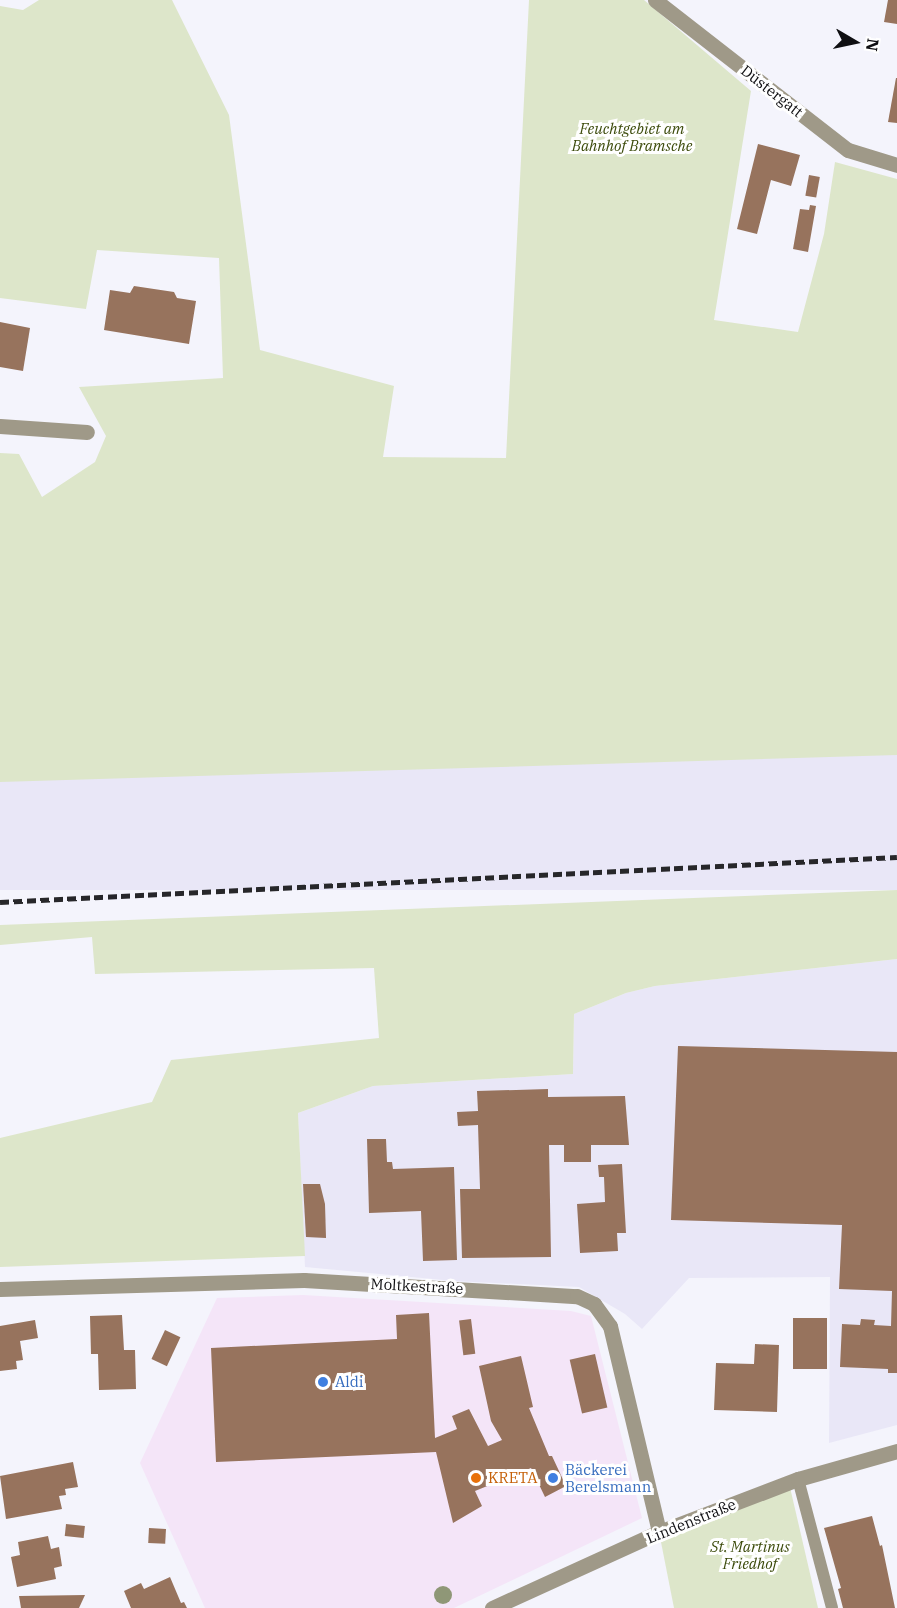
<!DOCTYPE html>
<html>
<head>
<meta charset="utf-8">
<style>
	body { margin:0 }
	#map { position:relative; width:897px; height:1608px; overflow:hidden; background:#f4f4fc; font-family:"IBM Plex Serif",serif }
	div>[style] { position:absolute }
	.commercial>* { inset:0; background:#f4e5f8 }
	.built>* { inset:0; background:#e9e7f7; transform-origin:0 0 }
	.green>* { inset:0; background:#dde6ca }
	.building>* { inset:0; background:#97735d; transform-origin:0 0 }
	.lane>* { height:12px; margin:-6px; padding:0 6px; transform-origin:6px; border-radius:6px; background:#9f9988 }
	.street>* { height:15px; margin:-7.5px; padding:0 7.5px; transform-origin:7.5px; border-radius:7.5px; background:#9f9988 }
	.rail>* { height:4.5px; margin-top:-2.25px; transform-origin:0; background:repeating-linear-gradient(90deg,#27272a 0 9px,transparent 0 13.5px) }
	.trees>* { width:18px; height:18px; margin:-9px; border-radius:50%; background:#8f9777 }
	.dots>* { width:16px; height:16px; translate:-50% -50%; box-sizing:border-box; border:3px solid #fff; border-radius:50% }
	span { translate:-50% -50%; white-space:nowrap; text-align:center; line-height:1.15; -webkit-text-stroke:6px #fff; paint-order:stroke }
	.street-label { font-size:15px; color:#0f0f12 }
	.park-label { font-size:15px; color:#3c4b0b; font-style:italic }
	.shop-label { font-size:15px; color:#366cbe }
	.left { translate:0 -50%; text-align:left }
	.food-label { font-size:15px; color:#c56008 }
	.north { position:absolute; left:825px; top:12px; width:60px; height:60px; -webkit-text-stroke:4px #fff; paint-order:stroke; rotate:99deg; font-size:16px; font-weight:700; line-height:24px; text-align:center; color:#0f0f12 }
	.north::after { content:''; display:block; margin:auto; width:21px; height:27px; background:#0f0f12; clip-path:polygon(50% 0,100% 100%,50% 72%,0 100%) }
</style>
</head>
<body>
<div id="map">
	<div class="commercial">
		<i style="clip-path:polygon(303px 1295px,571px 1311px,591px 1316px,642px 1518px,454px 1608px,205px 1608px,140px 1463px,217px 1298px)"></i>
	</div>
	<div class="built">
		<i style="left:897px;top:755px;width:135px;height:897px;rotate:90deg"></i>
		<i style="clip-path:polygon(897px 959px,897px 1425px,829px 1443px,830px 1277px,689px 1278px,642px 1329px,625px 1314px,579px 1287px,454px 1281px,305px 1267px,298px 1113px,373px 1086px,573px 1074px,574px 1014px,626px 993px,655px 986px)"></i>
	</div>
	<div class="green">
		<i style="clip-path:polygon(39px 0,172px 0,229px 115px,260px 350px,394px 386px,383px 457px,506px 458px,529px 0,644px 0,751px 91px,714px 320px,798px 332px,824px 234px,835px 162px,897px 179px,897px 755px,0 782px,0 453px,19px 454px,42px 497px,95px 462px,106px 436px,79px 387px,223px 378px,219px 258px,97px 250px,86px 309px,0 298px,0 6px,23px 10px)"></i>
		<i style="clip-path:polygon(897px 890px,897px 959px,655px 986px,626px 993px,574px 1014px,573px 1074px,373px 1086px,298px 1113px,305px 1256px,0 1267px,0 1138px,152px 1102px,171px 1060px,379px 1038px,374px 968px,95px 974px,92px 937px,0 945px,0 925px)"></i>
		<i style="clip-path:polygon(789px 1483px,818px 1608px,674px 1608px,659px 1532px)"></i>
	</div>
	<div class="building">
		<i style="clip-path:polygon(888px 0,897px 0,897px 24px,884px 22px)"></i>
		<i style="clip-path:polygon(896px 78px,897px 78px,897px 123px,888px 122px)"></i>
		<i style="clip-path:polygon(758px 144px,800px 155px,791px 186px,771px 180px,757px 234px,737px 229px)"></i>
		<i style="left:809px;top:175px;width:11px;height:21px;rotate:10deg"></i>
		<i style="clip-path:polygon(810px 205px,816px 206px,808px 252px,793px 249px,800px 209px,809px 210px)"></i>
		<i style="clip-path:polygon(134px 286px,174px 292px,177px 298px,196px 301px,189px 344px,104px 330px,110px 290px,130px 293px)"></i>
		<i style="clip-path:polygon(0 322px,30px 328px,23px 371px,0 367px)"></i>
		<i style="clip-path:polygon(678px 1046px,897px 1052px,897px 1373px,888px 1373px,888px 1369px,840px 1367px,842px 1324px,860px 1325px,861px 1319px,875px 1320px,874px 1325px,891px 1326px,892px 1291px,839px 1289px,842px 1225px,671px 1220px)"></i>
		<i style="clip-path:polygon(548px 1089px,548px 1097px,625px 1096px,629px 1145px,591px 1145px,591px 1162px,564px 1162px,564px 1145px,549px 1145px,551px 1257px,462px 1258px,460px 1189px,480px 1189px,478px 1125px,458px 1126px,457px 1112px,478px 1111px,477px 1091px)"></i>
		<i style="clip-path:polygon(367px 1139px,386px 1139px,387px 1162px,392px 1162px,393px 1169px,454px 1167px,457px 1260px,423px 1261px,421px 1211px,369px 1213px)"></i>
		<i style="clip-path:polygon(622px 1164px,626px 1233px,617px 1233px,618px 1251px,580px 1253px,577px 1204px,605px 1202px,604px 1177px,599px 1177px,598px 1165px)"></i>
		<i style="clip-path:polygon(303px 1184px,320px 1184px,325px 1204px,326px 1238px,306px 1237px)"></i>
		<i style="clip-path:polygon(429px 1313px,435px 1438px,457px 1429px,452px 1416px,469px 1409px,488px 1446px,502px 1440px,491px 1421px,479px 1366px,521px 1356px,533px 1407px,529px 1408px,549px 1456px,552px 1456px,566px 1486px,545px 1497px,531px 1468px,475px 1491px,482px 1506px,453px 1523px,436px 1452px,216px 1462px,211px 1348px,397px 1339px,396px 1315px)"></i>
		<i style="clip-path:polygon(122px 1315px,124px 1350px,135px 1350px,136px 1389px,99px 1390px,98px 1354px,91px 1354px,90px 1316px)"></i>
		<i style="left:793px;top:1318px;width:34px;height:51px"></i>
		<i style="left:471px;top:1319px;width:35px;height:12px;rotate:83deg"></i>
		<i style="clip-path:polygon(35px 1320px,38px 1338px,20px 1341px,23px 1360px,16px 1361px,17px 1369px,0 1371px,0 1326px)"></i>
		<i style="left:165px;top:1330px;width:17px;height:32px;rotate:25deg"></i>
		<i style="clip-path:polygon(755px 1344px,779px 1345px,777px 1412px,714px 1410px,716px 1363px,754px 1364px)"></i>
		<i style="left:595px;top:1354px;width:55px;height:26px;rotate:77deg"></i>
		<i style="clip-path:polygon(73px 1462px,78px 1487px,65px 1489px,66px 1495px,59px 1496px,62px 1509px,6px 1519px,0 1476px)"></i>
		<i style="clip-path:polygon(872px 1516px,880px 1546px,882px 1545px,895px 1608px,843px 1608px,838px 1589px,841px 1588px,824px 1528px)"></i>
		<i style="left:66px;top:1524px;width:19px;height:12px;rotate:6deg"></i>
		<i style="left:149px;top:1528px;width:17px;height:15px;rotate:3deg"></i>
		<i style="clip-path:polygon(48px 1536px,51px 1549px,59px 1547px,62px 1566px,54px 1568px,56px 1579px,17px 1587px,11px 1557px,20px 1555px,18px 1542px)"></i>
		<i style="clip-path:polygon(170px 1577px,181px 1603px,184px 1602px,187px 1608px,131px 1608px,124px 1591px,141px 1583px,144px 1589px)"></i>
		<i style="clip-path:polygon(85px 1595px,79px 1608px,21px 1608px,19px 1596px)"></i>
	</div>
	<div class="lane">
		<i style="left:798px;top:1479px;width:133px;rotate:75.2deg"></i>
	</div>
	<div class="street">
		<i style="left:655px;top:0;width:244px;rotate:37.9deg"></i>
		<i style="left:848px;top:150px;width:51px;rotate:17deg"></i>
		<i style="left:0;top:426px;width:87px;rotate:3.9deg"></i>
		<i style="left:0;top:1289px;width:304px;rotate:-1.7deg"></i>
		<i style="left:304px;top:1280px;width:273px;rotate:3.4deg"></i>
		<i style="left:577px;top:1296px;width:19px;rotate:25deg"></i>
		<i style="left:594px;top:1304px;width:27px;rotate:54deg"></i>
		<i style="left:610px;top:1326px;width:212px;rotate:76.6deg"></i>
		<i style="left:492px;top:1608px;width:183px;rotate:-24.5deg"></i>
		<i style="left:659px;top:1532px;width:149px;rotate:-20.9deg"></i>
		<i style="left:798px;top:1479px;width:103px;rotate:-15.8deg"></i>
	</div>
	<div class="rail">
		<i style="left:0;top:902px;width:898px;rotate:-2.87deg"></i>
	</div>
	<div class="trees">
		<i style="left:443px;top:1595px"></i>
	</div>
	<div class="dots">
		<i style="left:323px;top:1382px;background:#3f7fe0"></i>
		<i style="left:476px;top:1478px;background:#e8710a"></i>
		<i style="left:553px;top:1478px;background:#3f7fe0"></i>
	</div>
	<div class="street-label">
		<span style="left:772px;top:91px;rotate:38deg">Düstergatt</span>
		<span style="left:417px;top:1286px;rotate:3deg">Moltkestraße</span>
		<span style="left:691px;top:1521px;rotate:-22deg">Lindenstraße</span>
	</div>
	<div class="park-label">
		<span style="left:632px;top:137px">Feuchtgebiet am<br>Bahnhof Bramsche</span>
		<span style="left:750px;top:1555px">St. Martinus<br>Friedhof</span>
	</div>
	<div class="shop-label">
		<span class="left" style="left:335px;top:1382px">Aldi</span>
		<span class="left" style="left:565px;top:1478px">Bäckerei<br>Berelsmann</span>
	</div>
	<div class="food-label">
		<span class="left" style="left:488px;top:1478px">KRETA</span>
	</div>
	<div class="north">N</div>
</div>
</body>
</html>
